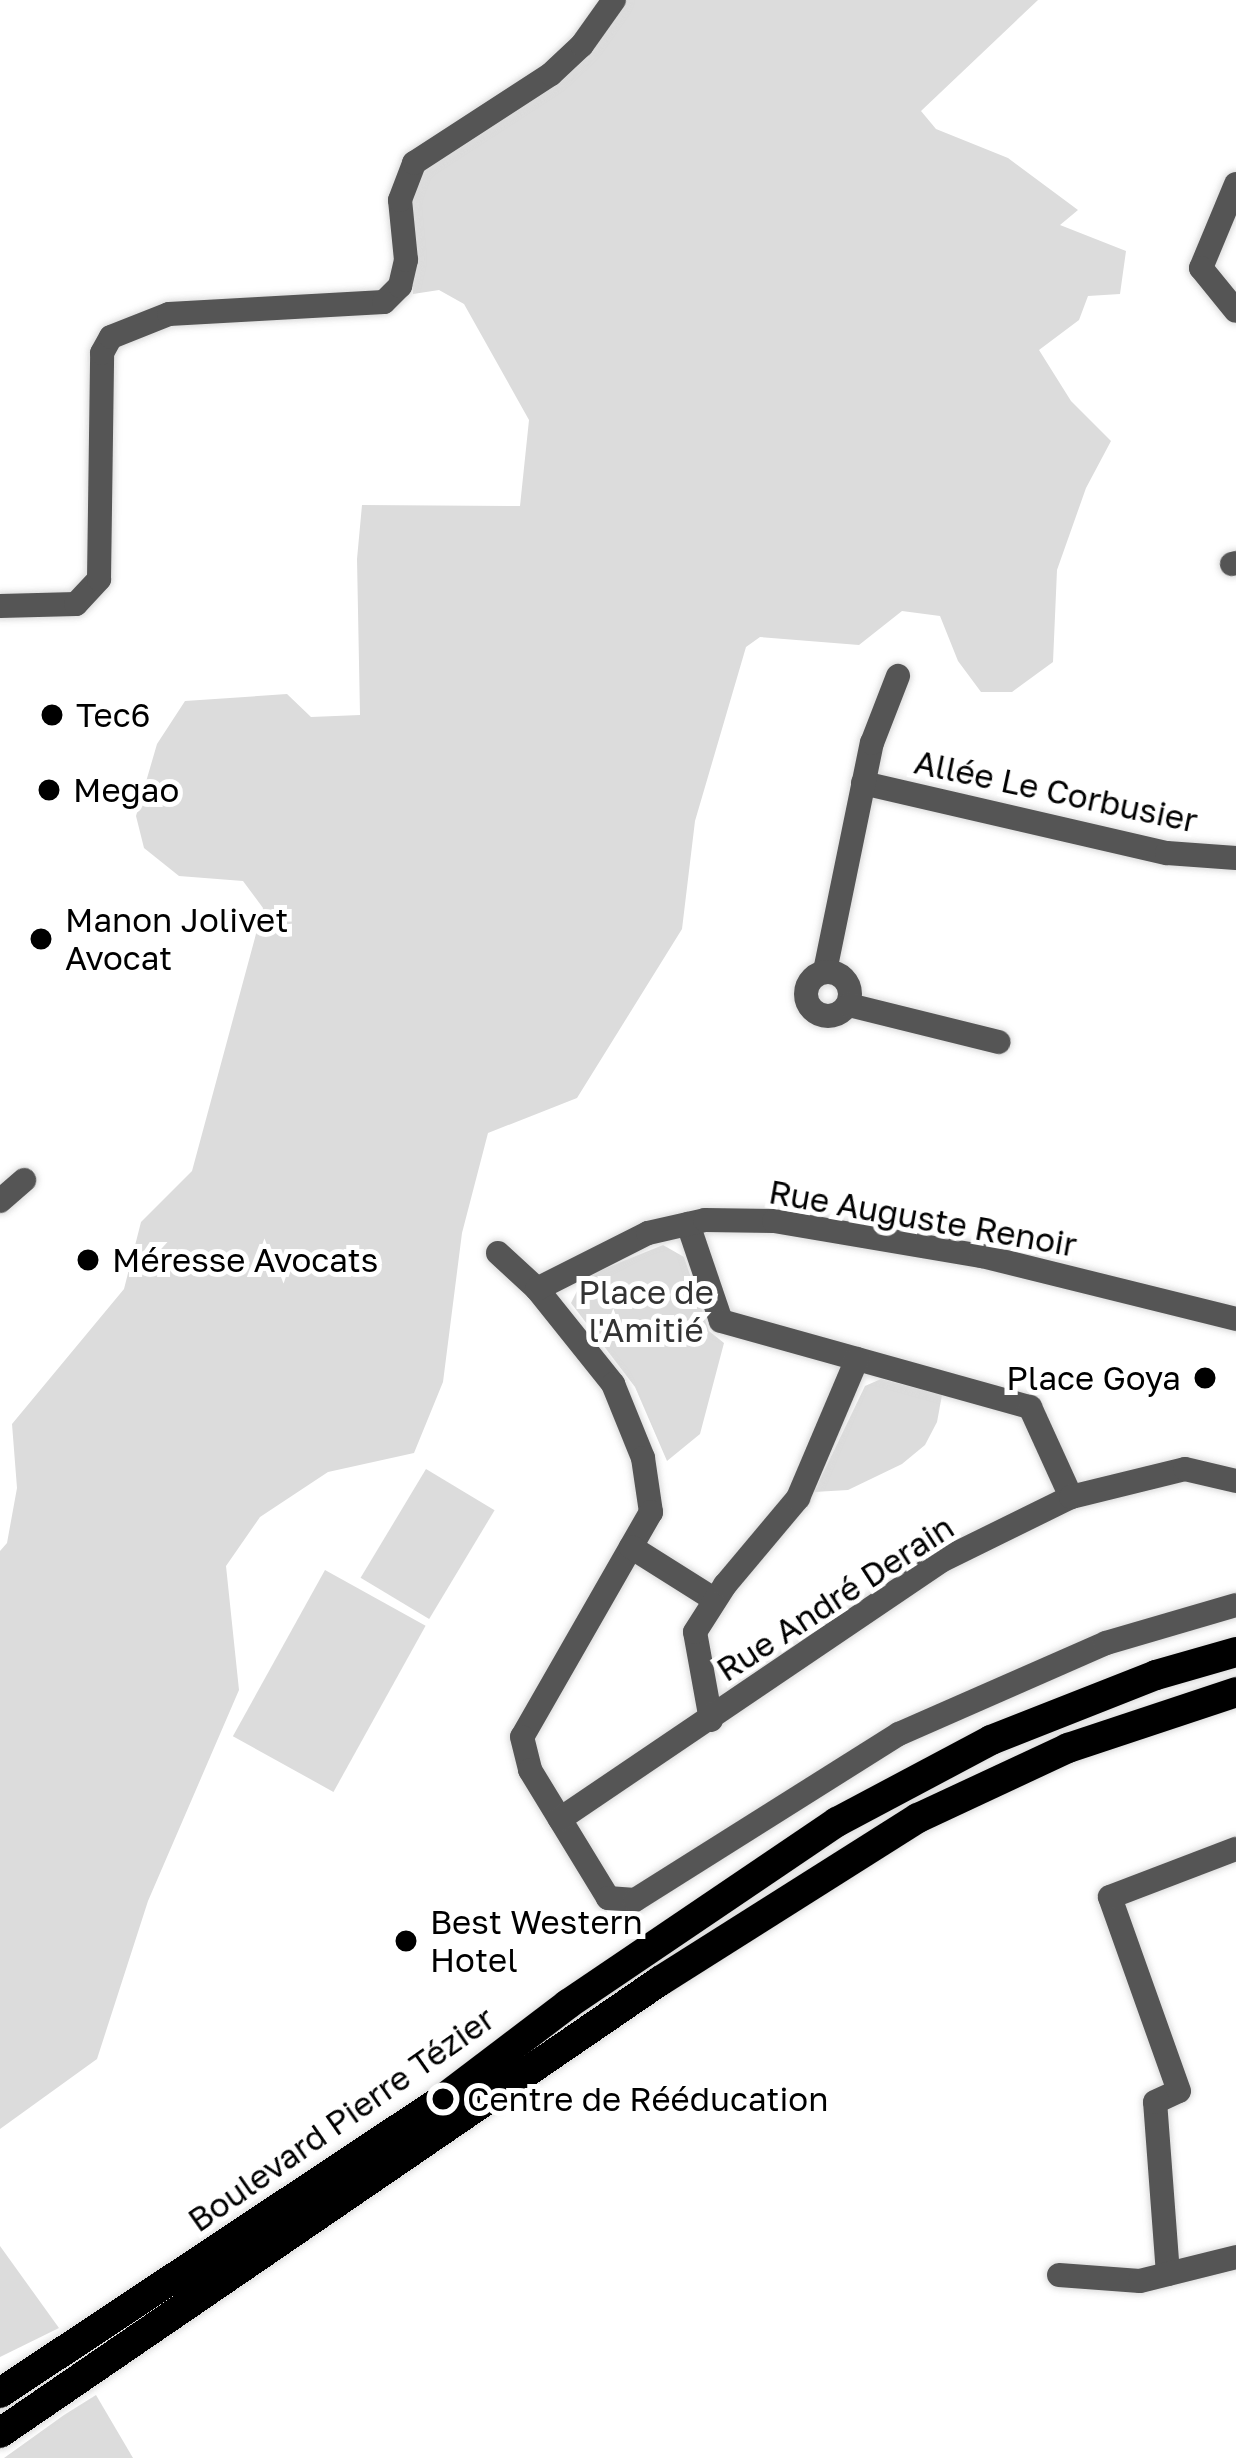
<!DOCTYPE html>
<html>
<head>
<meta charset="utf-8">
<style>
	body { margin:0 }
	#map { position:relative; width:1236px; height:2458px; overflow:hidden; background:#fff; font-family:"Golos Text",sans-serif }
	div>[style] { position:absolute }
	.green>* { inset:0; background:#dcdcdc; transform-origin:0 0 }
	.roads { filter:drop-shadow(0 0 3px #dbdbdb) drop-shadow(0 0 3px #dbdbdb) }
	.minor>* { height:24px; margin:-12px; padding:0 12px; transform-origin:12px; border-radius:12px; background:#555 }
	.minor>.ring { margin:-12px; padding:0; box-sizing:content-box; background:none; border:24px solid #555; border-radius:50% }
	.primary>* { height:30px; margin:-15px; padding:0 15px; transform-origin:15px; border-radius:15px; background:#000 }
	.dots>* { width:33px; height:33px; translate:-50% -50%; box-sizing:border-box; border:6px solid #fff; border-radius:50% }
	span { translate:-50% -50%; white-space:nowrap; text-align:center; line-height:1.15; -webkit-text-stroke:10px #fff; paint-order:stroke }
	.poi-label { font-size:33px; color:#000 }
	.left { translate:0 -50%; text-align:left }
	.right { translate:-100% -50%; text-align:right }
	.street-label { font-size:33px; color:#000 }
	.park-label { font-size:33px; color:#333 }
</style>
</head>
<body>
<div id="map">
	<div class="green">
		<i style="clip-path:polygon(626px 0,1038px 0,921px 111px,936px 129px,1008px 158px,1078px 210px,1060px 225px,1126px 251px,1120px 294px,1088px 296px,1079px 320px,1039px 350px,1071px 401px,1111px 441px,1086px 488px,1057px 570px,1053px 662px,1012px 692px,981px 692px,958px 661px,940px 616px,902px 611px,859px 645px,760px 637px,746px 647px,695px 821px,682px 929px,577px 1098px,488px 1133px,462px 1233px,443px 1382px,414px 1453px,328px 1472px,260px 1517px,226px 1566px,239px 1690px,148px 1901px,97px 2059px,0 2129px,0 1551px,7px 1543px,17px 1488px,12px 1424px,124px 1289px,141px 1222px,192px 1171px,263px 908px,243px 881px,179px 876px,144px 848px,136px 816px,157px 744px,185px 701px,287px 694px,311px 717px,360px 715px,357px 559px,362px 505px,520px 506px,529px 420px,464px 304px,439px 290px,413px 294px,410px 190px,419px 175px)"></i>
		<i style="clip-path:polygon(663px 1245px,684px 1257px,709px 1331px,724px 1343px,700px 1434px,667px 1461px,635px 1387px,571px 1303px,584px 1277px)"></i>
		<i style="clip-path:polygon(881px 1379px,942px 1395px,937px 1422px,925px 1445px,902px 1464px,848px 1490px,814px 1492px,865px 1386px)"></i>
		<i style="left:426px;top:1469px;width:80px;height:127px;rotate:31deg"></i>
		<i style="left:325px;top:1570px;width:115px;height:190px;rotate:29deg"></i>
		<i style="clip-path:polygon(0 2246px,59px 2328px,0 2357px)"></i>
		<i style="clip-path:polygon(96px 2395px,133px 2458px,4px 2458px,64px 2415px)"></i>
	</div>
	<div class="roads">
		<div class="minor">
			<i style="left:1236px;top:184px;width:91px;rotate:112.6deg"></i>
			<i style="left:1201px;top:268px;width:55px;rotate:50.9deg"></i>
			<i style="left:1232px;top:564px;width:4px;rotate:-14deg"></i>
			<i style="left:0;top:606px;width:76px;rotate:-1.5deg"></i>
			<i style="left:76px;top:604px;width:34px;rotate:-47deg"></i>
			<i style="left:99px;top:579px;width:226px;rotate:-89.2deg"></i>
			<i style="left:102px;top:353px;width:18px;rotate:-61deg"></i>
			<i style="left:111px;top:337px;width:62px;rotate:-21.6deg"></i>
			<i style="left:169px;top:314px;width:215px;rotate:-3.2deg"></i>
			<i style="left:384px;top:302px;width:23px;rotate:-45deg"></i>
			<i style="left:400px;top:286px;width:27px;rotate:-77deg"></i>
			<i style="left:406px;top:260px;width:60px;rotate:-95.7deg"></i>
			<i style="left:400px;top:200px;width:40px;rotate:-69deg"></i>
			<i style="left:414px;top:163px;width:163px;rotate:-33deg"></i>
			<i style="left:551px;top:74px;width:42px;rotate:-43.1deg"></i>
			<i style="left:582px;top:45px;width:55px;rotate:-54.6deg"></i>
			<i style="left:863px;top:783px;width:312px;rotate:13deg"></i>
			<i style="left:1167px;top:853px;width:69px;rotate:4.1deg"></i>
			<i style="left:825px;top:971px;width:233px;rotate:-78.4deg"></i>
			<i style="left:872px;top:743px;width:72px;rotate:-68.8deg"></i>
			<i class="ring" style="left:806px;top:972px;width:20px;height:20px"></i>
			<i style="left:849px;top:1005px;width:154px;rotate:13.9deg"></i>
			<i style="left:0;top:1201px;width:32px;rotate:-41deg"></i>
			<i style="left:688px;top:1224px;width:102px;rotate:71.2deg"></i>
			<i style="left:721px;top:1321px;width:321px;rotate:15.6deg"></i>
			<i style="left:1030px;top:1407px;width:99px;rotate:65.5deg"></i>
			<i style="left:498px;top:1253px;width:53px;rotate:42.7deg"></i>
			<i style="left:537px;top:1289px;width:122px;rotate:51.3deg"></i>
			<i style="left:613px;top:1384px;width:80px;rotate:67.9deg"></i>
			<i style="left:643px;top:1458px;width:55px;rotate:81.6deg"></i>
			<i style="left:651px;top:1512px;width:259px;rotate:119.8deg"></i>
			<i style="left:522px;top:1737px;width:34px;rotate:76deg"></i>
			<i style="left:530px;top:1770px;width:150px;rotate:58.6deg"></i>
			<i style="left:608px;top:1898px;width:27px;rotate:4deg"></i>
			<i style="left:635px;top:1900px;width:312px;rotate:-32.2deg"></i>
			<i style="left:899px;top:1734px;width:226px;rotate:-23.7deg"></i>
			<i style="left:1106px;top:1643px;width:135px;rotate:-16.3deg"></i>
			<i style="left:537px;top:1289px;width:124px;rotate:-26.8deg"></i>
			<i style="left:648px;top:1233px;width:58px;rotate:-12.8deg"></i>
			<i style="left:705px;top:1220px;width:69px;rotate:0.8deg"></i>
			<i style="left:774px;top:1221px;width:211px;rotate:9.6deg"></i>
			<i style="left:982px;top:1256px;width:262px;rotate:13.9deg"></i>
			<i style="left:631px;top:1547px;width:99px;rotate:32.2deg"></i>
			<i style="left:711px;top:1720px;width:89px;rotate:-100.3deg"></i>
			<i style="left:695px;top:1632px;width:56px;rotate:-57.4deg"></i>
			<i style="left:725px;top:1585px;width:114px;rotate:-50deg"></i>
			<i style="left:798px;top:1498px;width:151px;rotate:-67deg"></i>
			<i style="left:560px;top:1819px;width:458px;rotate:-34.1deg"></i>
			<i style="left:939px;top:1562px;width:147px;rotate:-26.2deg"></i>
			<i style="left:1071px;top:1497px;width:117px;rotate:-13.8deg"></i>
			<i style="left:1185px;top:1469px;width:52px;rotate:13.2deg"></i>
			<i style="left:1168px;top:2274px;width:172px;rotate:-94.3deg"></i>
			<i style="left:1155px;top:2102px;width:26px;rotate:-25deg"></i>
			<i style="left:1179px;top:2091px;width:206px;rotate:-109.6deg"></i>
			<i style="left:1110px;top:1897px;width:135px;rotate:-20.9deg"></i>
			<i style="left:1059px;top:2275px;width:81px;rotate:4.2deg"></i>
			<i style="left:1140px;top:2281px;width:99px;rotate:-14deg"></i>
		</div>
		<div class="primary">
			<i style="left:0;top:2393px;width:532px;rotate:-33.57deg"></i>
			<i style="left:443px;top:2099px;width:157px;rotate:-37.2deg"></i>
			<i style="left:568px;top:2004px;width:325px;rotate:-34.1deg"></i>
			<i style="left:837px;top:1822px;width:174px;rotate:-28deg"></i>
			<i style="left:991px;top:1740px;width:177px;rotate:-21.5deg"></i>
			<i style="left:1156px;top:1675px;width:83px;rotate:-16deg"></i>
			<i style="left:0;top:2433px;width:800px;rotate:-34.41deg"></i>
			<i style="left:660px;top:1981px;width:305px;rotate:-32.3deg"></i>
			<i style="left:918px;top:1818px;width:166px;rotate:-25deg"></i>
			<i style="left:1068px;top:1748px;width:177px;rotate:-18.4deg"></i>
		</div>
	</div>
	<div class="dots">
		<i style="left:52px;top:715px;background:#000"></i>
		<i style="left:49px;top:790px;background:#000"></i>
		<i style="left:41px;top:939px;background:#000"></i>
		<i style="left:88px;top:1260px;background:#000"></i>
		<i style="left:1205px;top:1378px;background:#000"></i>
		<i style="left:406px;top:1941px;background:#000"></i>
		<i style="left:443px;top:2099px;background:#000"></i>
	</div>
	<div class="poi-label">
		<span class="left" style="left:76px;top:715px">Tec6</span>
		<span class="left" style="left:73px;top:790px">Megao</span>
		<span class="left" style="left:65px;top:939px">Manon Jolivet<br>Avocat</span>
		<span class="left" style="left:112px;top:1260px">Méresse Avocats</span>
		<span class="right" style="left:1181px;top:1378px">Place Goya</span>
		<span class="left" style="left:430px;top:1941px">Best Western<br>Hotel</span>
		<span class="left" style="left:467px;top:2099px">Centre de Rééducation</span>
	</div>
	<div class="street-label">
		<span style="left:1056px;top:791px;rotate:12deg">Allée Le Corbusier</span>
		<span style="left:923px;top:1218px;rotate:10deg">Rue Auguste Renoir</span>
		<span style="left:835px;top:1598px;rotate:-33deg">Rue André Derain</span>
		<span style="left:341px;top:2119px;rotate:-35deg">Boulevard Pierre Tézier</span>
	</div>
	<div class="park-label">
		<span style="left:646px;top:1311px">Place de<br>l'Amitié</span>
	</div>
</div>
</body>
</html>
